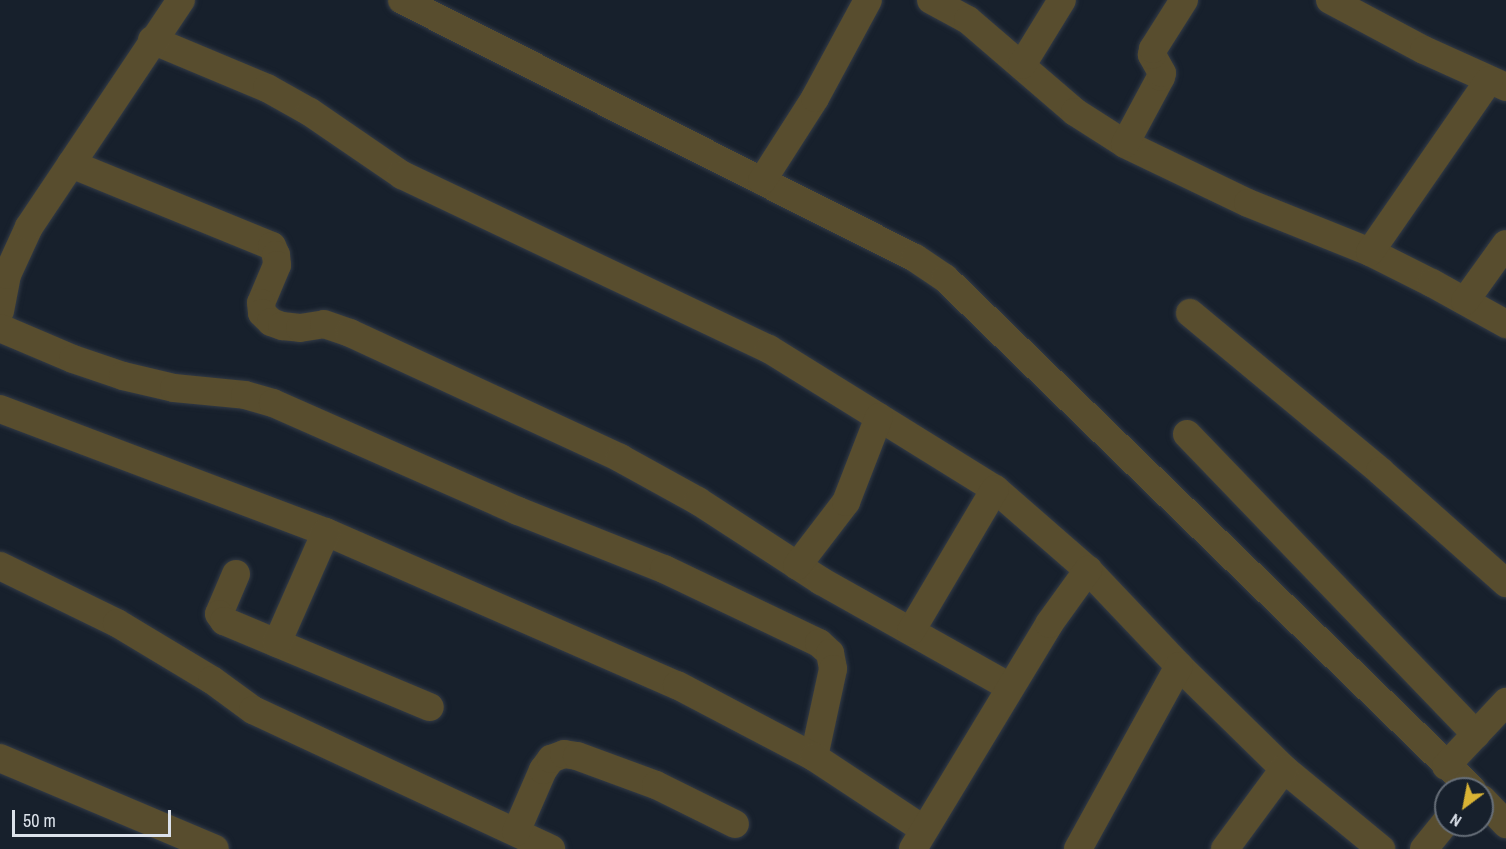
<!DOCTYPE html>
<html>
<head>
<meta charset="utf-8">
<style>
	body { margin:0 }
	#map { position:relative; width:1506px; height:849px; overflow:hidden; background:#17202c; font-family:"Archivo Narrow",sans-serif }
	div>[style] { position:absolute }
	.roads { filter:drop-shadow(0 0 2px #333b47) drop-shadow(0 0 2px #333b47) }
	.minor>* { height:28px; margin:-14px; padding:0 14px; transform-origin:14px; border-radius:14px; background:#584d2e }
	span { translate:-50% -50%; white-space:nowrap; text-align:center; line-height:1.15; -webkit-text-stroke:4.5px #17202c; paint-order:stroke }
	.north { position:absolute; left:1434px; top:777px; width:60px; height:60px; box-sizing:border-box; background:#17202c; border:2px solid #666e78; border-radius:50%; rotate:212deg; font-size:16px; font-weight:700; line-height:24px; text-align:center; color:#dce2eb }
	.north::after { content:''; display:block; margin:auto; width:21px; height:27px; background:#d9b334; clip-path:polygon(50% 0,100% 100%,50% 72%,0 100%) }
	.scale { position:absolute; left:12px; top:810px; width:159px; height:27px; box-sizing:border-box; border:3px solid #dce2eb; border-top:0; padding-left:8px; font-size:18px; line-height:21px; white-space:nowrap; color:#dce2eb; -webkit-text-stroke:4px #17202c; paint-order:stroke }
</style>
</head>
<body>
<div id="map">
	<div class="roads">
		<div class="minor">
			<i style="left:402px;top:0;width:574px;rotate:26.7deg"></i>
			<i style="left:915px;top:258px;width:36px;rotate:34deg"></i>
			<i style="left:945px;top:278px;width:734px;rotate:44.12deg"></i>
			<i style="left:931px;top:0;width:42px;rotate:28.4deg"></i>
			<i style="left:968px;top:20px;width:141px;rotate:40.7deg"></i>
			<i style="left:1075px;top:112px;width:59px;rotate:32.6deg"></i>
			<i style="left:1125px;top:144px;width:136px;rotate:25.6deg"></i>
			<i style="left:1248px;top:203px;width:131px;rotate:21.9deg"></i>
			<i style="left:1370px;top:252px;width:69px;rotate:26.6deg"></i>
			<i style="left:1432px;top:283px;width:85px;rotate:29deg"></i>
			<i style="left:1330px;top:0;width:106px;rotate:28deg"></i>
			<i style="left:1424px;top:50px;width:90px;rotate:24.3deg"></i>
			<i style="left:152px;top:40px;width:125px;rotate:22.7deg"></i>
			<i style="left:267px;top:88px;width:49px;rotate:29.2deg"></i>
			<i style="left:310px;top:112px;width:112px;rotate:34.4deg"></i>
			<i style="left:402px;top:175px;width:406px;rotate:25.4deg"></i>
			<i style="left:769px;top:349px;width:266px;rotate:31.8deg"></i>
			<i style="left:995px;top:489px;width:123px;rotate:41.1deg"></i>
			<i style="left:1088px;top:570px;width:132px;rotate:46.5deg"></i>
			<i style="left:1179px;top:666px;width:147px;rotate:44.4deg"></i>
			<i style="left:1284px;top:769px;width:126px;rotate:39.5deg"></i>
			<i style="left:1022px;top:65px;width:76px;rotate:-58.4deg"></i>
			<i style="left:1125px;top:144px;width:76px;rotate:-61.8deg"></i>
			<i style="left:1161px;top:77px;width:4px;rotate:-76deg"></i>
			<i style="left:1162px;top:73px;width:21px;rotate:-119deg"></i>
			<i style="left:1152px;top:55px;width:6px;rotate:-81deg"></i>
			<i style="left:1153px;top:49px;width:58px;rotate:-57.7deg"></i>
			<i style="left:71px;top:164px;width:217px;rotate:22.2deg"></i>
			<i style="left:272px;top:246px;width:10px;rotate:66deg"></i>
			<i style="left:276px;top:255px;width:10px;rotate:84deg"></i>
			<i style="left:277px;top:265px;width:41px;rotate:112.8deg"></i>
			<i style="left:261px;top:303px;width:10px;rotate:84deg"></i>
			<i style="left:262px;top:313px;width:13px;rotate:45deg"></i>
			<i style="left:271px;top:322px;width:12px;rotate:20deg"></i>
			<i style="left:282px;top:326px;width:18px;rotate:6deg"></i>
			<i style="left:300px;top:328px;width:24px;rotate:-9deg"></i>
			<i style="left:324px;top:324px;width:28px;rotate:19deg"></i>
			<i style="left:350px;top:333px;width:298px;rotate:24.8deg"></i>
			<i style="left:620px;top:458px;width:89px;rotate:28.9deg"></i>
			<i style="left:698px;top:501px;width:147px;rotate:33deg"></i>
			<i style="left:821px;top:581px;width:217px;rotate:29.3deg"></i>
			<i style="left:762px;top:181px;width:98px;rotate:-57.4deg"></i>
			<i style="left:815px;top:98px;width:111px;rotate:-61.6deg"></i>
			<i style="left:1370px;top:252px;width:209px;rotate:-55.3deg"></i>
			<i style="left:1465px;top:301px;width:70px;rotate:-54.3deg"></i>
			<i style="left:0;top:311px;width:37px;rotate:-79deg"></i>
			<i style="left:7px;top:275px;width:53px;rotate:-65.4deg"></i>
			<i style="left:29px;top:227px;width:273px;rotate:-56.2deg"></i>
			<i style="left:1190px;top:313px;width:247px;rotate:39.7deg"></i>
			<i style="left:1380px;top:471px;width:169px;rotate:41.6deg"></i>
			<i style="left:0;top:328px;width:79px;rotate:23deg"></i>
			<i style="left:73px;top:359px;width:53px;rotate:18.8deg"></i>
			<i style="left:123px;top:376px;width:52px;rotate:13.2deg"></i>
			<i style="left:174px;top:388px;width:71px;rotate:5.6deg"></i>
			<i style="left:245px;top:395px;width:29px;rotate:16deg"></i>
			<i style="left:273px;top:403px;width:268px;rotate:23.8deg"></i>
			<i style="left:518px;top:511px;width:157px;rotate:21.7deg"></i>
			<i style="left:664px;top:569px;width:172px;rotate:25.5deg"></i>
			<i style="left:819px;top:643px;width:15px;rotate:42deg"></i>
			<i style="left:830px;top:653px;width:16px;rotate:79deg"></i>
			<i style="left:833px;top:669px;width:90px;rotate:102.2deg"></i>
			<i style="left:0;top:409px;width:348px;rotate:20.7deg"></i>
			<i style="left:326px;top:532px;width:383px;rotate:23.6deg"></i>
			<i style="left:677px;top:685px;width:155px;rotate:27.7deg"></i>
			<i style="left:814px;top:757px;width:131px;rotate:33.4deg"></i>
			<i style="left:1187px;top:434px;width:417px;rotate:46.1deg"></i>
			<i style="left:0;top:566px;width:130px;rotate:26deg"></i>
			<i style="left:117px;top:623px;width:111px;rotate:31deg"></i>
			<i style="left:212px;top:680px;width:51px;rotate:36.2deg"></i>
			<i style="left:253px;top:710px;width:329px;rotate:25deg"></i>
			<i style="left:797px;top:566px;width:81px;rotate:-52.6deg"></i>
			<i style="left:846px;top:502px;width:91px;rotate:-68.8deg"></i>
			<i style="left:236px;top:574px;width:43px;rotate:113deg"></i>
			<i style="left:219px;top:614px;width:9px;rotate:54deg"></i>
			<i style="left:224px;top:621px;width:223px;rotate:22.7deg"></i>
			<i style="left:911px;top:631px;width:165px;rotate:-59.4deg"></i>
			<i style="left:277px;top:643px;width:121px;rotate:-66.2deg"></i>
			<i style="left:0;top:758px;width:233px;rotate:22.9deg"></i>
			<i style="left:1446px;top:766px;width:88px;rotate:-46.8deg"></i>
			<i style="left:1482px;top:799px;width:35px;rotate:46deg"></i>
			<i style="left:516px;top:832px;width:68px;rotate:-66.5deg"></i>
			<i style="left:543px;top:770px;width:14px;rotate:-54deg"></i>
			<i style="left:551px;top:759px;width:14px;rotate:-21deg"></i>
			<i style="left:564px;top:754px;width:13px;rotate:9deg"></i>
			<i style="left:577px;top:756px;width:84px;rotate:20.2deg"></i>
			<i style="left:656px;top:785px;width:88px;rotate:26.3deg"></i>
			<i style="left:913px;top:849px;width:263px;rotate:-58.8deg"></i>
			<i style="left:1049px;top:624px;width:67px;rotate:-54.2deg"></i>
			<i style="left:1078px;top:849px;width:209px;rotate:-61.1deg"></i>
			<i style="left:1225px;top:849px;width:99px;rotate:-53.6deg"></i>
			<i style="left:1424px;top:849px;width:35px;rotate:-51deg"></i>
		</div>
	</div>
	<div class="north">N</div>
	<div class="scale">50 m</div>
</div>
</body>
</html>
